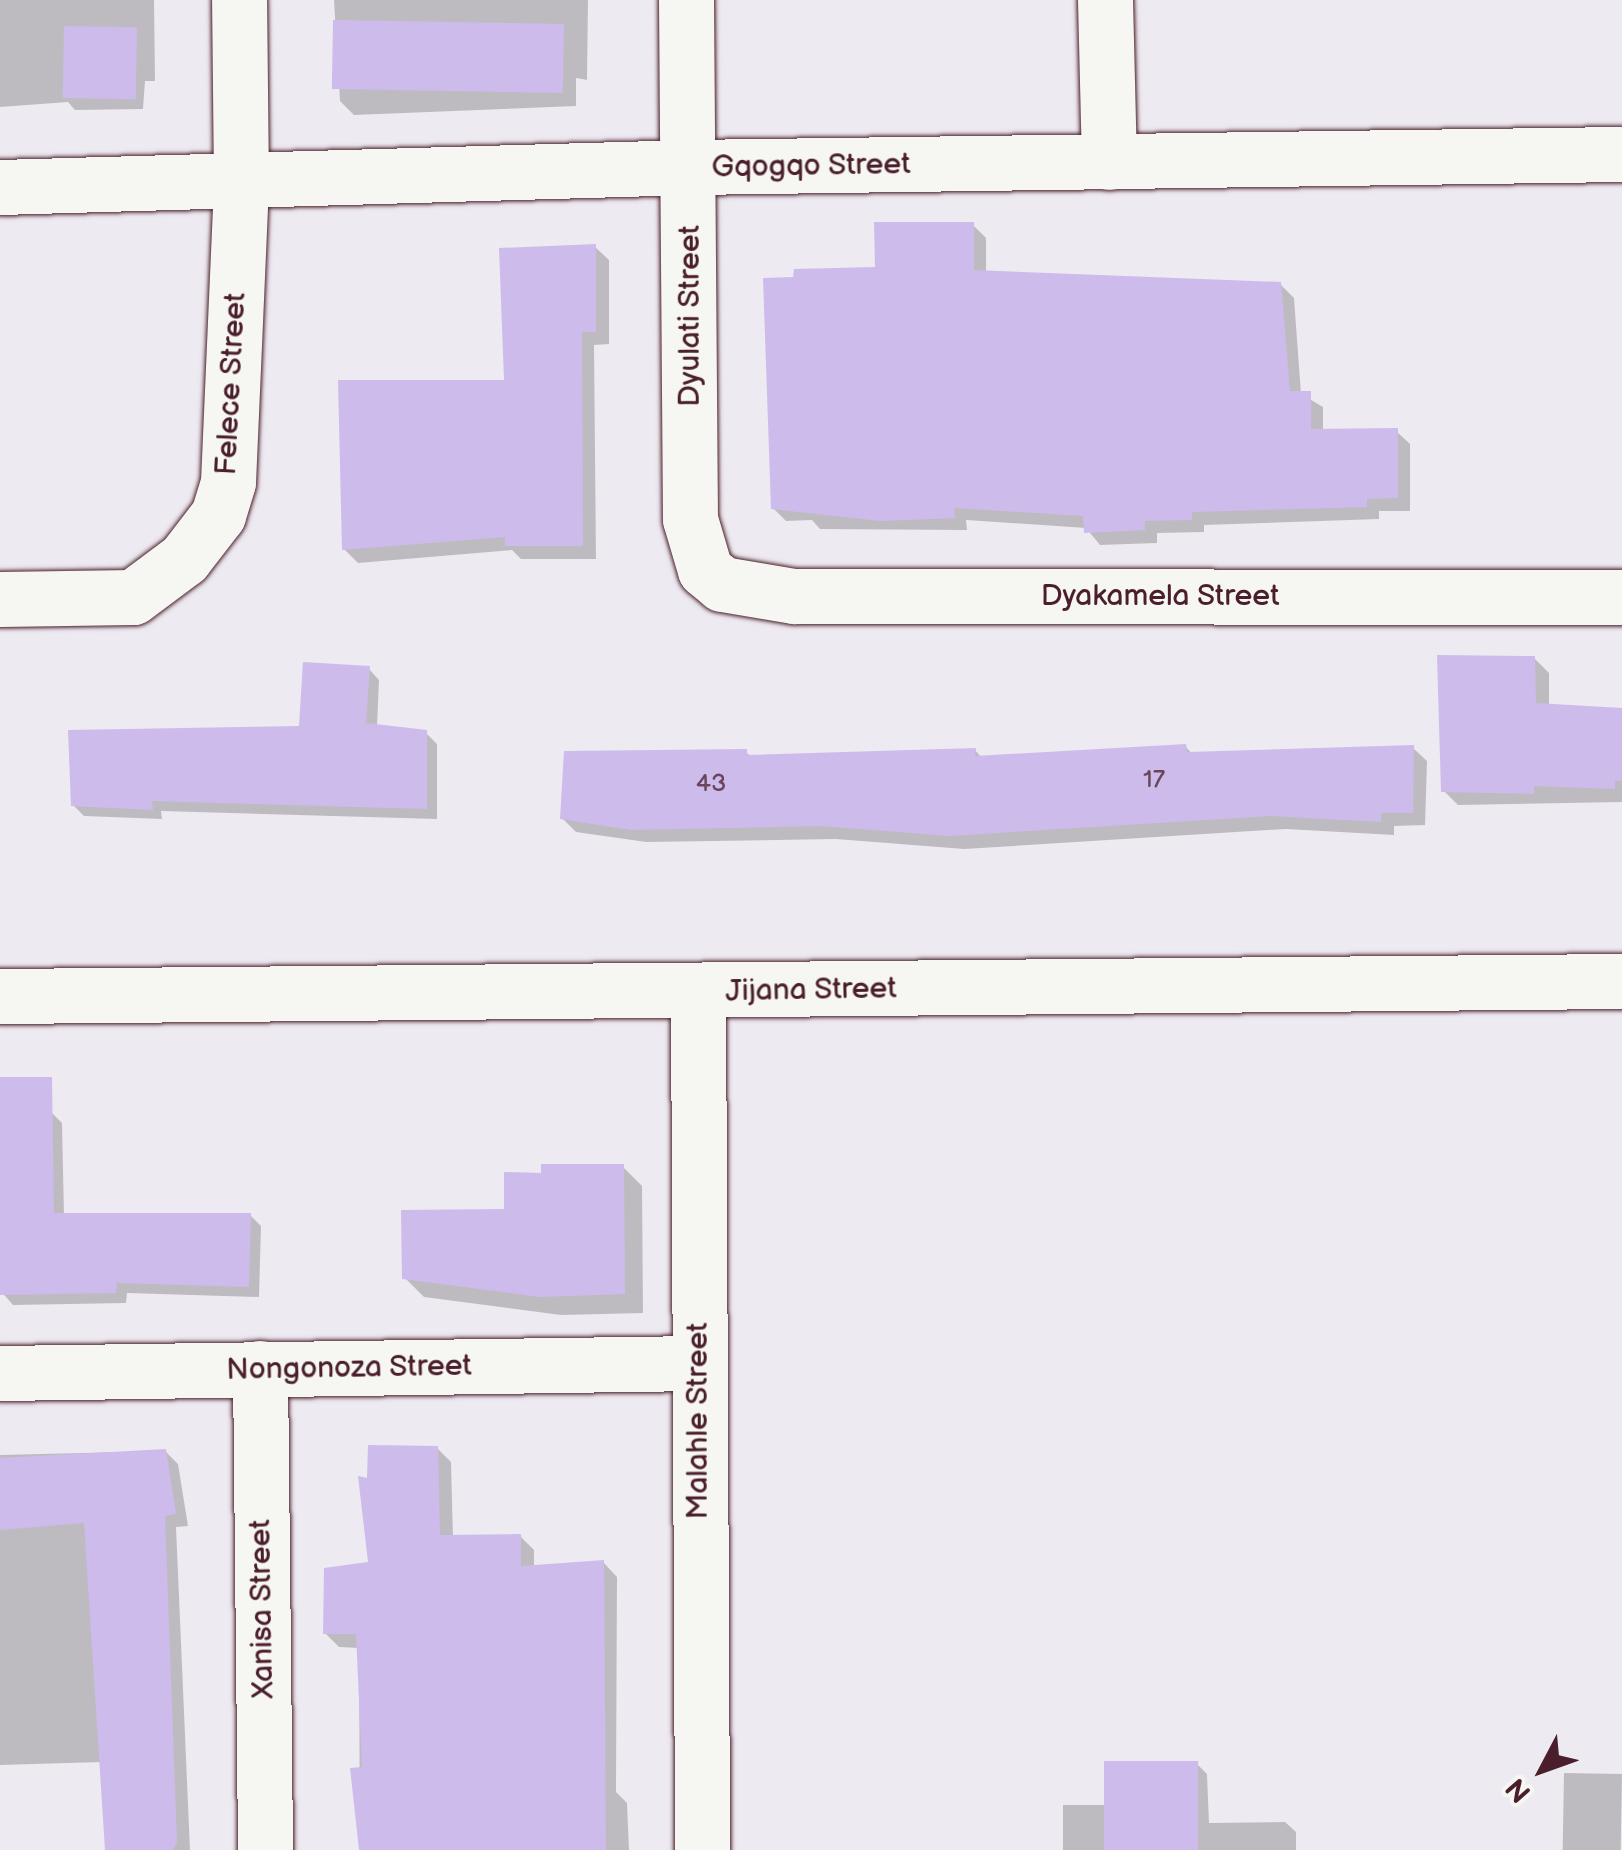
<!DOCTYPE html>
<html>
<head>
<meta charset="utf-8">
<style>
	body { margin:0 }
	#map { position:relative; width:1622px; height:1850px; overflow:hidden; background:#eeeaf1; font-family:"Balsamiq Sans",sans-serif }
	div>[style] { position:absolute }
	.shadow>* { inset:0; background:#0003; transform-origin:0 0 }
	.building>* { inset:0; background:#cdbbec; transform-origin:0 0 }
	.roads { filter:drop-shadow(0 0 2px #4a1f2b) drop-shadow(0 0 2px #4a1f2b) }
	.street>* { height:55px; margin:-27.5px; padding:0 27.5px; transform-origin:27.5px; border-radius:27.5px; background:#f6f6f2 }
	.secondary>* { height:55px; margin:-27.5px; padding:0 27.5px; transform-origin:27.5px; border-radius:27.5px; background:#f6f6f2 }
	span { translate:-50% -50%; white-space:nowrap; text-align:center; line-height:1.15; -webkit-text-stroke:8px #f6f6f2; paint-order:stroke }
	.number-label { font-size:25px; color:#6b465b }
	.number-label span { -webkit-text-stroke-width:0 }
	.street-label { font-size:30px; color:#4a1f2b }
	.north { position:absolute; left:1492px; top:1720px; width:100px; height:100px; -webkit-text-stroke:8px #f6f6f2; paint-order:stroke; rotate:229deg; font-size:28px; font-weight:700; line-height:40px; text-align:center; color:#4a1f2b }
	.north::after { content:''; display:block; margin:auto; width:35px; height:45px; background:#4a1f2b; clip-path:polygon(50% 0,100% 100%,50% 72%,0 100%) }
</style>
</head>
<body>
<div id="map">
	<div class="shadow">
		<i style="clip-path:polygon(0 0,154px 0,155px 81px,145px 81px,143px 109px,75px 110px,68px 102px,0 107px)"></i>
		<i style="clip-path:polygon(334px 0,588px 0,587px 80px,576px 78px,576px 106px,354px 115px,340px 101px)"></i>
		<i style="clip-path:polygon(973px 225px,986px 238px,986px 273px,1280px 284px,1294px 298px,1301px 394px,1323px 407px,1323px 432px,1396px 431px,1410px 444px,1410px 511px,1379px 511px,1379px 519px,1204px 525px,1204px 532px,1157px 533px,1157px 543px,1100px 545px,1086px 528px,966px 520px,967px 530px,820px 529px,812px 520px,786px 521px,773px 508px,877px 269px)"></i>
		<i style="clip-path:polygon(595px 247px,609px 260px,609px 344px,594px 345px,596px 559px,521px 559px,512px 550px,358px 563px,344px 549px,507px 382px)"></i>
		<i style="clip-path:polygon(1534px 658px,1549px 673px,1549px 706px,1622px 711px,1622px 802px,1458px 805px,1443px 790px)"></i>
		<i style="clip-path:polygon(369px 669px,379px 680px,377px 726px,426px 733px,437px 744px,437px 819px,161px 811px,162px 819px,84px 816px,73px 805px,301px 729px)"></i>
		<i style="clip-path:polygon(1186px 747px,1193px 755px,1413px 748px,1427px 761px,1425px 825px,1394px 826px,1394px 835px,1286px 829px,964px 849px,836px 839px,646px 842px,576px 832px,562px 818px,746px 752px,751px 757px,975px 750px,982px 758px)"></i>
		<i style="clip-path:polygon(0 1113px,52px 1113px,62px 1123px,64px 1215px,250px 1215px,261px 1226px,259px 1297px,127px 1293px,126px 1303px,13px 1305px,0 1290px)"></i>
		<i style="clip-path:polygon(623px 1167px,642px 1186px,643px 1313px,561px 1315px,424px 1297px,405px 1278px,507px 1211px,543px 1176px)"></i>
		<i style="clip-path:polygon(437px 1448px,451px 1462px,453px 1538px,520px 1536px,534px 1550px,534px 1567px,603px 1562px,617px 1577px,616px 1792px,627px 1803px,629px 1850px,360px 1850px,359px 1648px,339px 1647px,325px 1633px,371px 1564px,370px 1480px)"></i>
		<i style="clip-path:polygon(165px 1451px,178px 1464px,188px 1526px,176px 1527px,190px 1850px,108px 1850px,102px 1762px,0 1765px,0 1455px)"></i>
		<i style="clip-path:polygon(1197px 1764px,1207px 1774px,1209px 1823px,1285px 1822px,1296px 1832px,1296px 1850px,1063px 1850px,1063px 1805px,1105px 1805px)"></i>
		<i style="left:1564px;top:1773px;width:58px;height:77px;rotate:1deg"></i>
	</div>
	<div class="building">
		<i style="left:564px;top:24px;width:69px;height:231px;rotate:91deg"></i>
		<i style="left:64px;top:26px;width:73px;height:72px;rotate:1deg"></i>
		<i style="clip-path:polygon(874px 222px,974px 222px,974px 270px,1281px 282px,1290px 391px,1311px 391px,1311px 429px,1398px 428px,1398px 498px,1367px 499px,1367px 507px,1192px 512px,1192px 520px,1145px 521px,1145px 530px,1084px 533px,1083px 516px,954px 508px,955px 518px,880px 521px,771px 509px,763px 278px,793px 277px,794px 269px,875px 267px)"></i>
		<i style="clip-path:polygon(596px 244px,596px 332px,582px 332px,583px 546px,505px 546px,505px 537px,342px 550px,338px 380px,504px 380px,499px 248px)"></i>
		<i style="clip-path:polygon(1437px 655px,1535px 656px,1536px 703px,1622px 708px,1622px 781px,1615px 781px,1615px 789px,1534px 786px,1534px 794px,1441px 792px)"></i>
		<i style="clip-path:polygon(303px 662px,370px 666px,366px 723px,427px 730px,427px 809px,152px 801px,153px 810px,71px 806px,68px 730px,299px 726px)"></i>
		<i style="clip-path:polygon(1186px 744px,1187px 752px,1414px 745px,1413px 813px,1381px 813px,1381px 822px,1271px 816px,949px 836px,821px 826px,631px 830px,560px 819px,564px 751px,747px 749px,747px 755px,976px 748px,975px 756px)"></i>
		<i style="clip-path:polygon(0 1077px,52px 1077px,54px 1213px,251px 1213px,249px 1287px,117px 1283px,116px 1293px,0 1295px)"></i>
		<i style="clip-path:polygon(541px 1164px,624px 1164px,625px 1294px,540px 1297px,402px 1279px,401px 1210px,504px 1209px,504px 1172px,541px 1173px)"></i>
		<i style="clip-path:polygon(368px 1445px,438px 1446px,440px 1535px,521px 1534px,521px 1566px,604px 1560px,606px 1850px,359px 1850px,350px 1768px,362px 1767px,356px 1634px,323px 1634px,324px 1568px,368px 1562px,358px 1476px,367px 1478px)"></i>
		<i style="clip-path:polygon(166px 1449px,176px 1514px,165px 1516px,177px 1842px,173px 1850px,105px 1850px,84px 1523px,0 1530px,0 1458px)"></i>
		<i style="left:1104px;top:1761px;width:94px;height:89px"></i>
	</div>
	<div class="roads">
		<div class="street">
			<i style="left:686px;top:0;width:519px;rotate:89.56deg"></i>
			<i style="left:690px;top:519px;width:53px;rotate:73.6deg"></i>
			<i style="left:705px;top:570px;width:22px;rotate:39deg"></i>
			<i style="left:722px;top:584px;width:73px;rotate:9.5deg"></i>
			<i style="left:794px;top:596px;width:828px;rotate:0.07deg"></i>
			<i style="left:1105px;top:0;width:162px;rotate:88.6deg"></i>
			<i style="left:0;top:187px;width:690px;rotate:-1.66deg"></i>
			<i style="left:690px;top:167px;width:932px;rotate:-0.8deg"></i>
			<i style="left:0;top:599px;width:133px;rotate:-0.9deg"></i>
			<i style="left:133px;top:597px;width:64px;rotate:-36.7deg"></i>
			<i style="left:184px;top:559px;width:56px;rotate:-52.3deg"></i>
			<i style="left:218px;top:515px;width:34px;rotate:-73deg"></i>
			<i style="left:228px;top:482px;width:298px;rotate:-87.5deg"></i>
			<i style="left:241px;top:184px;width:184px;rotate:-90.6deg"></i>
			<i style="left:698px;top:991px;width:859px;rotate:89.73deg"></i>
			<i style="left:260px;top:1368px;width:482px;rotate:89.4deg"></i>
			<i style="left:0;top:1373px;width:697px;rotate:-0.82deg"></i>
		</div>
		<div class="secondary">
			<i style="left:0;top:996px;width:1622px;rotate:-0.53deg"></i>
		</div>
	</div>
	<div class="number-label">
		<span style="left:1154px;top:780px">17</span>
		<span style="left:711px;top:784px">43</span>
	</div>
	<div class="street-label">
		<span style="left:811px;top:166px;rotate:-1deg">Gqogqo Street</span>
		<span style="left:690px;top:316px;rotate:-90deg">Dyulati Street</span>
		<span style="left:231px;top:384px;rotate:-87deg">Felece Street</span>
		<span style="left:1160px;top:596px">Dyakamela Street</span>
		<span style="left:811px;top:990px;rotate:-1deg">Jijana Street</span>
		<span style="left:349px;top:1368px;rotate:-1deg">Nongonoza Street</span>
		<span style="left:698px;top:1421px;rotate:-90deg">Malahle Street</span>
		<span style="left:262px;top:1609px;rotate:-91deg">Xanisa Street</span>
	</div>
	<div class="north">N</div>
</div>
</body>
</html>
